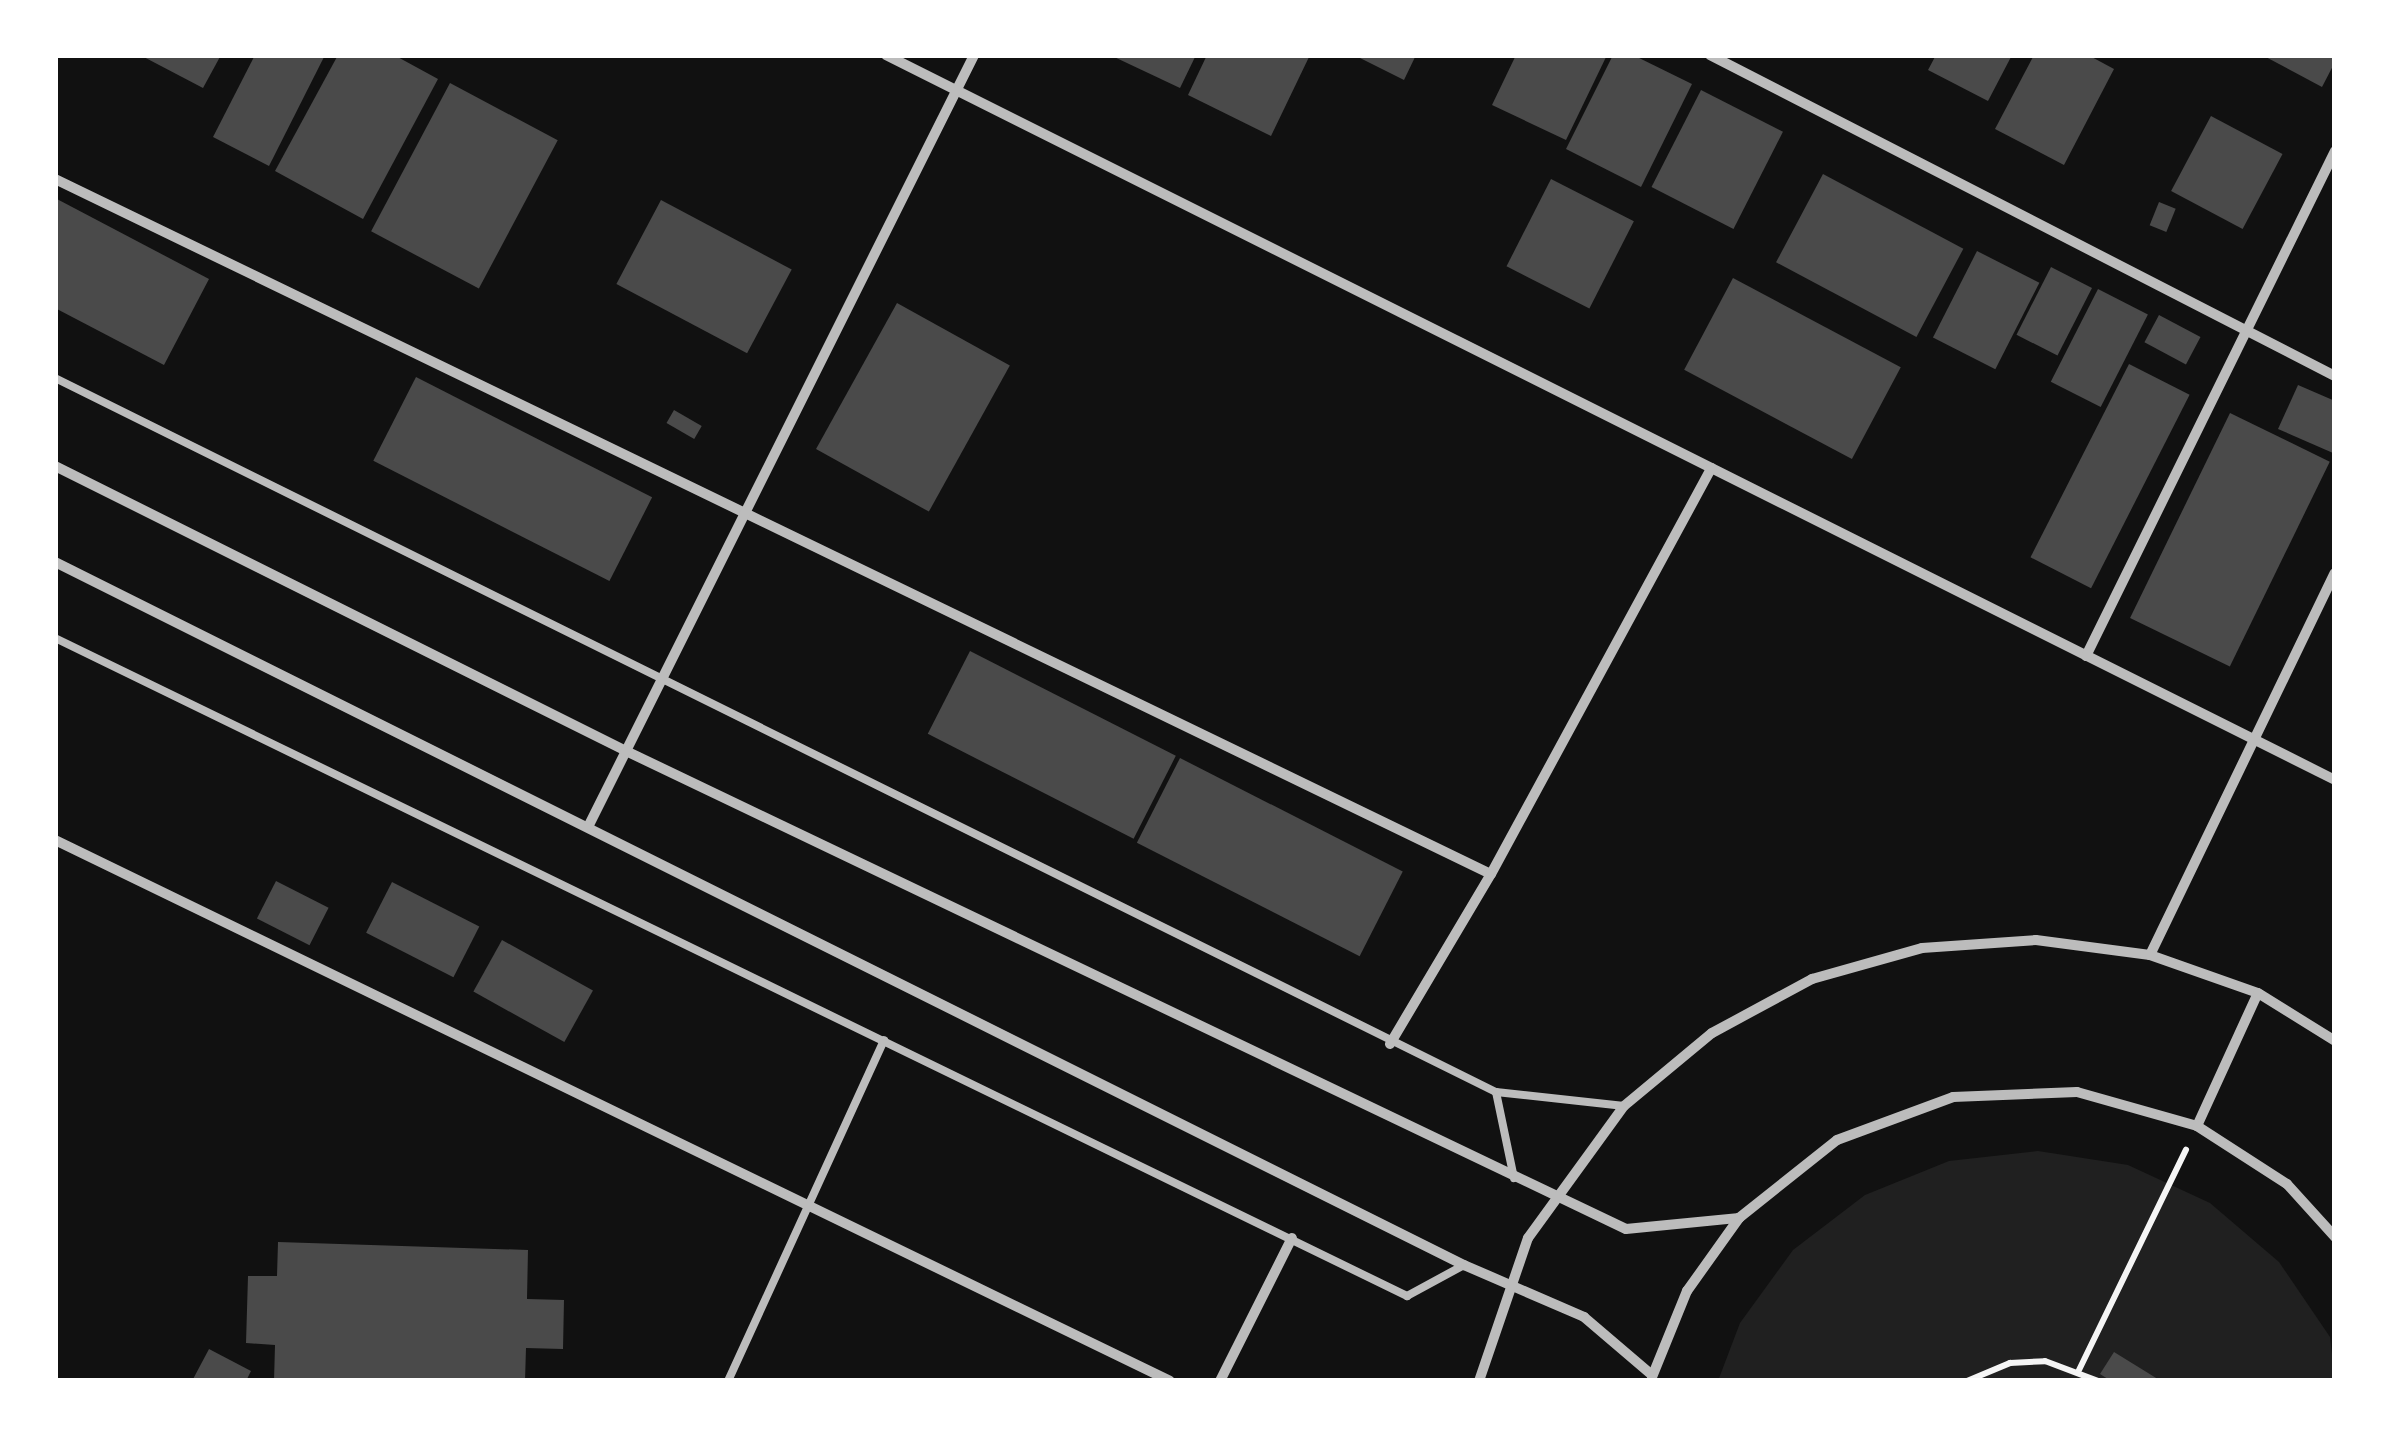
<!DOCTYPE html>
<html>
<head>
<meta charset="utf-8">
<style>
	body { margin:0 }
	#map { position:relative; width:2390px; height:1436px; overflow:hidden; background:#111; font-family:"IBM Plex Sans",sans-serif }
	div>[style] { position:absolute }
	.green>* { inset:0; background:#202020 }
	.building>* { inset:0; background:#4a4a4a; transform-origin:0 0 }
	.path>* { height:6px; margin:-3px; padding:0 3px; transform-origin:3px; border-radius:3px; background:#f5f5f5 }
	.service>* { height:8px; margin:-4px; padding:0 4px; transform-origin:4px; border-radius:4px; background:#bcbcbc }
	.minor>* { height:10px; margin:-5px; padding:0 5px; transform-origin:5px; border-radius:5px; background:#bcbcbc }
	span { translate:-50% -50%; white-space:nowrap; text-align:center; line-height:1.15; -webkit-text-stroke:8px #fff; paint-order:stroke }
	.frame { position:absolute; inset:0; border:58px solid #fff; pointer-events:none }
</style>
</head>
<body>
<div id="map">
	<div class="green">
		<i style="clip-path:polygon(2038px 1151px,2128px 1165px,2210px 1203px,2279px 1262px,2330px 1337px,2335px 1381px,1718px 1381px,1740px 1323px,1793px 1250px,1865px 1195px,1949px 1161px)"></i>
	</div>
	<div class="building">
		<i style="clip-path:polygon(140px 55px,221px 55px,203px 88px)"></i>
		<i style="clip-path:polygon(255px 55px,325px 55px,269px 166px,213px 137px)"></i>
		<i style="clip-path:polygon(338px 55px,394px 55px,438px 79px,363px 219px,275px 171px)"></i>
		<i style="clip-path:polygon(1110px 55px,1196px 55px,1180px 88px)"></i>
		<i style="clip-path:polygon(1207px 55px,1309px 57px,1271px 136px,1188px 95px)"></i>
		<i style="clip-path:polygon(1354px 55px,1416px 55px,1404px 80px)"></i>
		<i style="clip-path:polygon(1516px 55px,1607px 55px,1566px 140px,1492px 105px)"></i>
		<i style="clip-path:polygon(1613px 55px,1633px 55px,1692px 84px,1641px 187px,1566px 149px)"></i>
		<i style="clip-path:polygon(1936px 55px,2012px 55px,1988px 101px,1928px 70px)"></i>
		<i style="clip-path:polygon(2034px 55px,2088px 55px,2114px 69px,2064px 165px,1995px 129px)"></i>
		<i style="clip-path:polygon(2262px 55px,2335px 55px,2335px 62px,2322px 87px)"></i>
		<i style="left:450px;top:83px;width:122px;height:168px;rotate:28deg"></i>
		<i style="left:1701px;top:90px;width:92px;height:109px;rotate:27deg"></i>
		<i style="left:2211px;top:116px;width:81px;height:85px;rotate:28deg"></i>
		<i style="left:1823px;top:174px;width:159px;height:100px;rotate:28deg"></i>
		<i style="left:1551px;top:179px;width:93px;height:98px;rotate:27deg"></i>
		<i style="clip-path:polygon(55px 198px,209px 279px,164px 365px,55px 308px)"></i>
		<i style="left:661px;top:200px;width:148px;height:95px;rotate:28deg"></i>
		<i style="left:2159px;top:202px;width:18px;height:25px;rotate:22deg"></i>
		<i style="left:1977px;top:251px;width:70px;height:97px;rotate:27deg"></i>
		<i style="left:2051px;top:267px;width:46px;height:76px;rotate:27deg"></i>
		<i style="left:1733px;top:278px;width:190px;height:104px;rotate:28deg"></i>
		<i style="left:2098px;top:289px;width:56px;height:104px;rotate:27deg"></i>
		<i style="left:897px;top:303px;width:129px;height:167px;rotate:29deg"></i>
		<i style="left:2159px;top:315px;width:47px;height:31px;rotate:28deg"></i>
		<i style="left:2129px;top:364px;width:68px;height:217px;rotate:27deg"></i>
		<i style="left:416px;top:377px;width:265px;height:94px;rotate:27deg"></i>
		<i style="clip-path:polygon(2298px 385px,2335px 401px,2333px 453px,2278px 429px)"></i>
		<i style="left:674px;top:410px;width:32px;height:15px;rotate:30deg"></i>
		<i style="left:2230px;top:413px;width:111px;height:228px;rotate:26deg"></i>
		<i style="left:970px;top:651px;width:231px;height:93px;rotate:27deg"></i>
		<i style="left:1180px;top:758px;width:250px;height:95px;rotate:27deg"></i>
		<i style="left:276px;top:881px;width:59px;height:42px;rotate:27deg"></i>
		<i style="left:392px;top:882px;width:98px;height:57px;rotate:27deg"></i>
		<i style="left:502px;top:940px;width:104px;height:59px;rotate:29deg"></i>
		<i style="clip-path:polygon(278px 1242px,528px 1250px,527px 1299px,564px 1300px,563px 1349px,526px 1348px,525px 1381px,274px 1381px,275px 1345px,246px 1343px,248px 1276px,277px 1276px)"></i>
		<i style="clip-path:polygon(209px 1349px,251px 1371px,246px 1381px,192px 1381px)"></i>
		<i style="clip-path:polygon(2114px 1352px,2161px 1381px,2111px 1381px,2100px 1374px)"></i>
	</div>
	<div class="path">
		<i style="left:2079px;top:1370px;width:245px;rotate:-64.1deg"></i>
		<i style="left:1967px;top:1381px;width:47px;rotate:-22.7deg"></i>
		<i style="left:2010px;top:1363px;width:35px;rotate:-3deg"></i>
		<i style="left:2045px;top:1361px;width:57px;rotate:20.7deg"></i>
	</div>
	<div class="service">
		<i style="left:55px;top:378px;width:1608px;rotate:26.36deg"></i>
		<i style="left:1496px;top:1092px;width:88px;rotate:78.2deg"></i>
		<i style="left:55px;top:638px;width:1504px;rotate:25.95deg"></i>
		<i style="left:1407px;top:1296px;width:65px;rotate:-28.5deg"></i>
		<i style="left:1496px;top:1092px;width:129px;rotate:6.2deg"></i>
		<i style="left:728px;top:1381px;width:375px;rotate:-65.4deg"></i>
	</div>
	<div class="minor">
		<i style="left:886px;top:55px;width:1620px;rotate:26.58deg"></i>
		<i style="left:1710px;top:55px;width:703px;rotate:27.19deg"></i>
		<i style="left:55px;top:179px;width:1595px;rotate:25.83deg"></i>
		<i style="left:55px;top:466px;width:638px;rotate:26.52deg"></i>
		<i style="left:626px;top:751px;width:1108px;rotate:25.55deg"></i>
		<i style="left:1626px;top:1229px;width:114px;rotate:-5.6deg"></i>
		<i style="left:55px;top:562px;width:1575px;rotate:26.52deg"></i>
		<i style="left:1464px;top:1265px;width:131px;rotate:23.4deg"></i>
		<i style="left:1584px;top:1317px;width:89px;rotate:40.5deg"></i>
		<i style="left:2086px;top:656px;width:563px;rotate:-63.75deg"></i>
		<i style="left:589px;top:825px;width:861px;rotate:-63.43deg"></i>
		<i style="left:55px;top:840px;width:1239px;rotate:25.88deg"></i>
		<i style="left:2150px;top:955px;width:424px;rotate:-64.2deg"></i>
		<i style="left:1390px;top:1044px;width:198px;rotate:-59.3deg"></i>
		<i style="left:1491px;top:874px;width:462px;rotate:-61.5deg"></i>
		<i style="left:2197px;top:1126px;width:146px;rotate:-65.4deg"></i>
		<i style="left:1652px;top:1377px;width:93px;rotate:-67.9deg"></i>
		<i style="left:1687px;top:1291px;width:90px;rotate:-54.5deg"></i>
		<i style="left:1739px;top:1218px;width:125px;rotate:-38.5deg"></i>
		<i style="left:1837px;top:1140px;width:124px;rotate:-20.3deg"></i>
		<i style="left:1953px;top:1097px;width:124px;rotate:-2.3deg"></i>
		<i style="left:2077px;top:1092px;width:125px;rotate:15.8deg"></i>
		<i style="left:2197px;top:1126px;width:107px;rotate:32.8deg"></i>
		<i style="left:2287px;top:1184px;width:72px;rotate:47.8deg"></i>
		<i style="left:1220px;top:1381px;width:160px;rotate:-63.3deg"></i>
		<i style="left:1479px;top:1381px;width:151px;rotate:-71.1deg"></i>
		<i style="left:1528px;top:1238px;width:163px;rotate:-54deg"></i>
		<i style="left:1624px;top:1106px;width:114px;rotate:-39.7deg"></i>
		<i style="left:1712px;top:1033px;width:114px;rotate:-28.4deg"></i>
		<i style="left:1812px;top:979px;width:114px;rotate:-15.7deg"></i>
		<i style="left:1922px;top:948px;width:114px;rotate:-4deg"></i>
		<i style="left:2036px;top:940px;width:115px;rotate:7.5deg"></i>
		<i style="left:2150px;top:955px;width:114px;rotate:19.4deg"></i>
		<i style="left:2258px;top:993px;width:91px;rotate:31.9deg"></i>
	</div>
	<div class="frame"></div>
</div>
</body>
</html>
